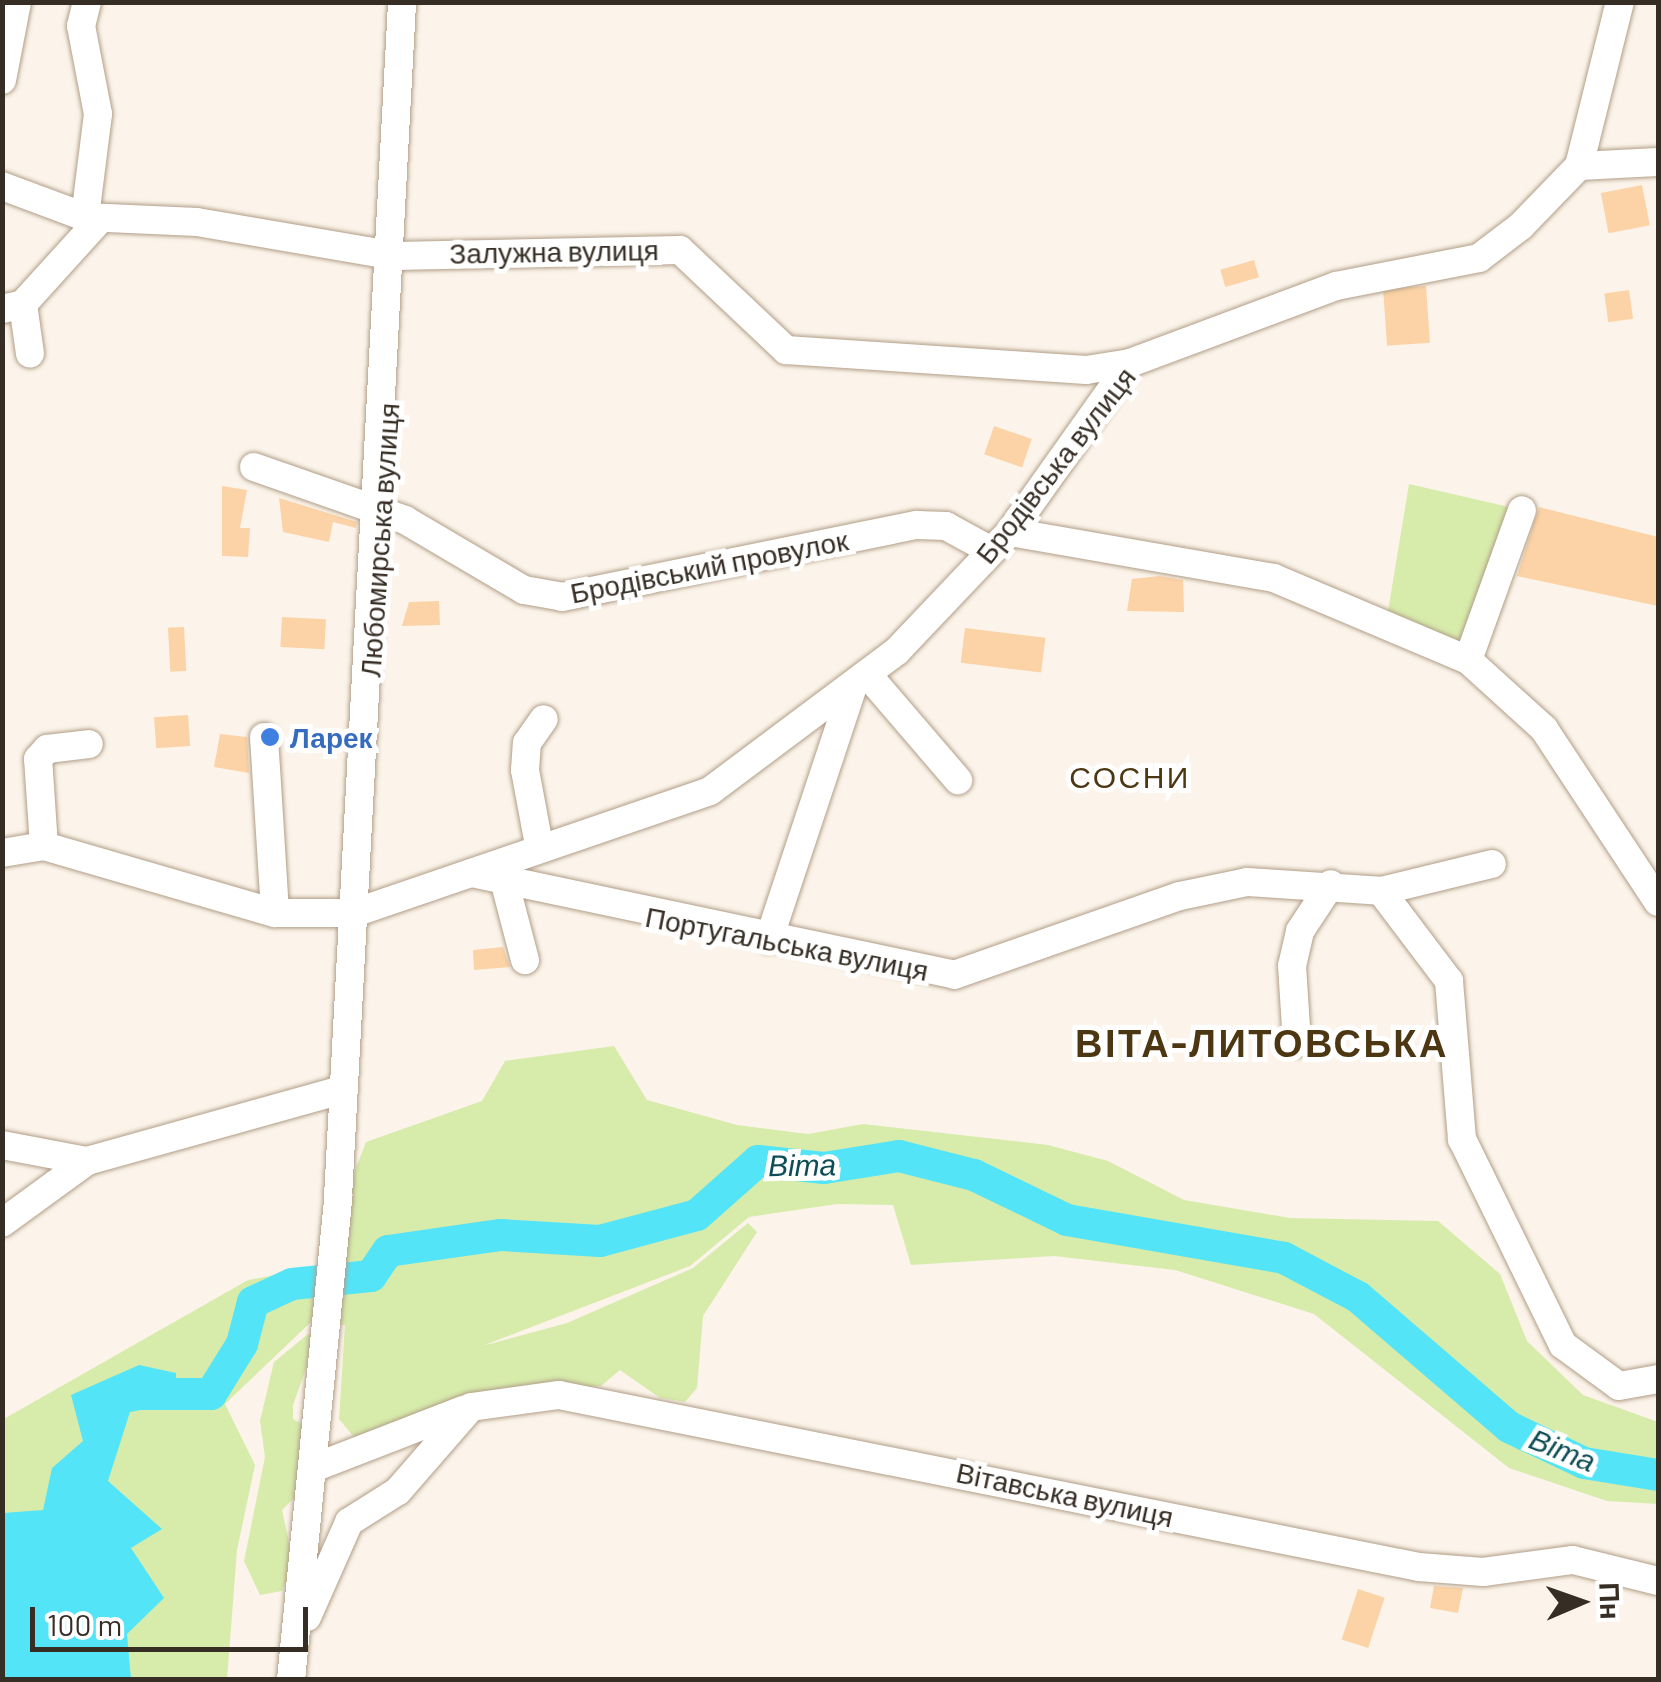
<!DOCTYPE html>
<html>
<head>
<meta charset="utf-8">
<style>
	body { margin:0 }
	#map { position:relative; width:1661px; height:1682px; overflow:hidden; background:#fcf4ea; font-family:Barlow,sans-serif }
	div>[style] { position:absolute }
	.green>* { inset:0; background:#d7ebab }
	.water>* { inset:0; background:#54e4f8 }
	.river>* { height:32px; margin:-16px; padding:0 16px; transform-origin:16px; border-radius:16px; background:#54e4f8 }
	.building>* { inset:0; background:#fbd3a6; transform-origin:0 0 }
	.roads { filter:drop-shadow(0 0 2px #b19e88) drop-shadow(0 0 2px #b19e88) }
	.minor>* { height:28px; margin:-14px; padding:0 14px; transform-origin:14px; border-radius:14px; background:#fff }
	.dots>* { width:28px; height:28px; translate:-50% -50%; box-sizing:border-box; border:5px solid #fff; border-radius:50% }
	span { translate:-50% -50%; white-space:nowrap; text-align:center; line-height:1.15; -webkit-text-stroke:10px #fff; paint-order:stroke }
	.street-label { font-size:28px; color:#362e25 }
	.shop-label { font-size:28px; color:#366cbe; font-weight:700 }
	.left { translate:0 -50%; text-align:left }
	.neighbourhood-label { font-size:30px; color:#4c3712; letter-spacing:2.5px }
	.water-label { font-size:30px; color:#0d4d55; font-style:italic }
	.district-label { font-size:38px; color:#4c3712; font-weight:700; letter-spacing:2.5px }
	.frame { position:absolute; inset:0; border:5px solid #362e25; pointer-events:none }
	.north { position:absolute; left:1531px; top:1552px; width:100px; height:100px; -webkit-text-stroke:8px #fff; paint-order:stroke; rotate:88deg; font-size:28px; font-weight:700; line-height:40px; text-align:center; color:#362e25 }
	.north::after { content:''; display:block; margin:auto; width:35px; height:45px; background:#362e25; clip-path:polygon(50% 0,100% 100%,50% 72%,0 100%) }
	.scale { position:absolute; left:30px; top:1607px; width:278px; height:45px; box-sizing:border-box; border:5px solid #362e25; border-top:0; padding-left:12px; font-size:30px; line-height:35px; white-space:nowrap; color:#362e25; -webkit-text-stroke:8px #fff; paint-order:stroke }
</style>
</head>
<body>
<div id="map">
	<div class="green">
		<i style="clip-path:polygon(1409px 484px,1509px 507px,1458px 646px,1388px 611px)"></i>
		<i style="clip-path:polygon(614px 1046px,647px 1100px,737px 1125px,808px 1134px,863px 1124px,1048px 1145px,1108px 1161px,1184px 1200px,1290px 1218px,1438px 1221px,1500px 1274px,1527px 1341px,1583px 1395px,1658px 1422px,1658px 1504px,1607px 1501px,1509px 1468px,1314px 1314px,1175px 1270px,1054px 1256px,911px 1265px,893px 1205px,837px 1204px,749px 1217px,690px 1266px,482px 1346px,567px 1323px,693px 1268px,748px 1223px,757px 1232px,703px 1316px,697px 1388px,685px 1402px,660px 1398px,620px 1370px,601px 1386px,467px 1395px,354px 1437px,339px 1419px,345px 1325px,312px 1321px,225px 1404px,255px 1465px,237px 1550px,227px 1679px,3px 1679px,2px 1420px,248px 1280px,318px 1267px,366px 1142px,482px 1101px,505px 1061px)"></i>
		<i style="clip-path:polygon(308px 1334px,318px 1335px,293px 1405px,293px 1419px,305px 1426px,298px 1494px,282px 1510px,294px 1565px,282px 1591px,260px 1595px,244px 1561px,265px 1457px,260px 1421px,274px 1362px)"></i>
	</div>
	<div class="water">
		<i style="clip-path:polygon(139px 1365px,176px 1373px,177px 1403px,130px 1412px,108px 1481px,162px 1529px,131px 1548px,164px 1598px,127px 1634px,131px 1679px,3px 1679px,3px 1513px,43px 1510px,52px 1468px,83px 1441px,71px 1395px)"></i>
	</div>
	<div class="river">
		<i style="left:133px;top:1394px;width:78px"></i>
		<i style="left:211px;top:1394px;width:59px;rotate:-58.2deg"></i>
		<i style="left:242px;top:1344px;width:43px;rotate:-75.3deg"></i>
		<i style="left:253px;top:1302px;width:43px;rotate:-24.8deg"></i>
		<i style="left:292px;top:1284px;width:79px;rotate:-5.8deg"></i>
		<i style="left:371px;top:1276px;width:30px;rotate:-56deg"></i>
		<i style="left:388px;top:1251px;width:114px;rotate:-8.1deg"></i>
		<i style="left:501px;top:1235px;width:99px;rotate:3.5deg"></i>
		<i style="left:600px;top:1241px;width:100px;rotate:-15deg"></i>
		<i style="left:697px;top:1215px;width:81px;rotate:-41.5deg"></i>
		<i style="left:758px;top:1161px;width:66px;rotate:6.1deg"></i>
		<i style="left:824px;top:1168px;width:76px;rotate:-9.1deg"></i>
		<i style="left:899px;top:1156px;width:77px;rotate:14.2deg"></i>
		<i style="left:974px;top:1175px;width:103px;rotate:25.8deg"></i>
		<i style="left:1067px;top:1220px;width:220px;rotate:9.9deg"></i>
		<i style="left:1284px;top:1258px;width:84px;rotate:27.8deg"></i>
		<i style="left:1358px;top:1297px;width:199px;rotate:40.7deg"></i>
		<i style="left:1509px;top:1427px;width:83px;rotate:25.6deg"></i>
		<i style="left:1584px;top:1463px;width:75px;rotate:9.2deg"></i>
	</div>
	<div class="building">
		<i style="left:1642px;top:185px;width:41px;height:42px;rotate:79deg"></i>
		<i style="left:1254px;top:260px;width:18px;height:35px;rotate:74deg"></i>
		<i style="left:1426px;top:286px;width:57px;height:43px;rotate:86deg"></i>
		<i style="left:1629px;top:290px;width:29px;height:25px;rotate:82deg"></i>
		<i style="left:994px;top:426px;width:40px;height:30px;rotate:19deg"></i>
		<i style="clip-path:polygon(222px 486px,247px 490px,240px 528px,250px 528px,248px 557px,222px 556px)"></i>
		<i style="clip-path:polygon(279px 498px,357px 522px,356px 528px,333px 522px,329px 542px,283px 532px)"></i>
		<i style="clip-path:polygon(1539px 507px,1658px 537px,1658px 606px,1517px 576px)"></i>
		<i style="clip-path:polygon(1160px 576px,1183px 580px,1184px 612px,1127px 611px,1132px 579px)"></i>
		<i style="clip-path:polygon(439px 601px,440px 625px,402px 626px,409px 602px)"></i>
		<i style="left:282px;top:617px;width:44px;height:30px;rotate:3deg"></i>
		<i style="left:184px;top:627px;width:44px;height:16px;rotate:87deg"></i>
		<i style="left:965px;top:628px;width:81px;height:35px;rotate:7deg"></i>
		<i style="left:188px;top:715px;width:31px;height:34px;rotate:86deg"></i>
		<i style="clip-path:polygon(220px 734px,247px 737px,249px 773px,214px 767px)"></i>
		<i style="clip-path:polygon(503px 947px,510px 967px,474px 970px,473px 950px)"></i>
		<i style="clip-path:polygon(1434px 1586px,1463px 1588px,1458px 1613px,1430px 1608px)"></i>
		<i style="left:1358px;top:1589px;width:28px;height:53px;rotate:18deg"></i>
	</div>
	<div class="roads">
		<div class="minor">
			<i style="left:2px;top:80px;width:79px;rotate:-79.1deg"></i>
			<i style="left:1579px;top:166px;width:79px;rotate:-2.9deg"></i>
			<i style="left:2px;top:186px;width:89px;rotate:20.5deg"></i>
			<i style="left:85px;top:217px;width:112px;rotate:2.6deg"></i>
			<i style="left:197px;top:222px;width:201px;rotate:9.7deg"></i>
			<i style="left:395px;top:256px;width:285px;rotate:-1.2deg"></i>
			<i style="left:680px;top:250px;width:146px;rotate:43.3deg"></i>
			<i style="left:786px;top:350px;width:301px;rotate:3.8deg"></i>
			<i style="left:1086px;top:370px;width:45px;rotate:-9deg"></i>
			<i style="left:85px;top:217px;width:104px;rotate:-82.8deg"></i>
			<i style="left:98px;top:114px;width:90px;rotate:-100.9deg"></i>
			<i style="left:81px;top:26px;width:25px;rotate:-76deg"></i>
			<i style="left:23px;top:304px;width:50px;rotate:82deg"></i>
			<i style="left:2px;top:309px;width:22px;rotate:-13deg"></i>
			<i style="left:23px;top:304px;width:116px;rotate:-47.8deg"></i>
			<i style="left:254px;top:467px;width:160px;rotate:19.3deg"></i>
			<i style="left:405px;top:520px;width:138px;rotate:30.5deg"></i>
			<i style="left:524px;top:590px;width:39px;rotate:10deg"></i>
			<i style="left:562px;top:597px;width:362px;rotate:-11.5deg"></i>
			<i style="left:917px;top:525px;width:29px;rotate:2deg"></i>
			<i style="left:946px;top:526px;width:50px;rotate:28.6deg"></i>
			<i style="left:1010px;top:532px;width:268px;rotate:9.9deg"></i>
			<i style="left:1274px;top:578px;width:211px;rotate:22.9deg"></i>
			<i style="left:1468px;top:660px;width:103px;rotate:42.2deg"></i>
			<i style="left:1544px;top:729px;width:207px;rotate:56.6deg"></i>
			<i style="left:1468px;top:660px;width:159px;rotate:-70.2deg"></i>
			<i style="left:867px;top:674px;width:140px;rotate:49.4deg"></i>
			<i style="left:264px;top:737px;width:176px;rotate:86.4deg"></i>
			<i style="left:539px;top:845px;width:76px;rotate:-100.6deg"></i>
			<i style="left:525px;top:770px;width:27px;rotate:-86deg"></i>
			<i style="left:527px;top:743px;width:29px;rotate:-55deg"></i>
			<i style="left:44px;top:846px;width:87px;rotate:-93.9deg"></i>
			<i style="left:38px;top:759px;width:13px;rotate:-48deg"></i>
			<i style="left:47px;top:749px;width:42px;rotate:-6.8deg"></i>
			<i style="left:2px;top:853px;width:43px;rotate:-9.5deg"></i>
			<i style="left:44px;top:846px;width:241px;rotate:16.2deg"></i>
			<i style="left:275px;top:913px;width:79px"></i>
			<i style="left:354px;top:913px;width:376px;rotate:-18.9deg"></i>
			<i style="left:710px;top:791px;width:234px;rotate:-36.8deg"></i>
			<i style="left:897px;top:651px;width:164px;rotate:-46.5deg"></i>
			<i style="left:1010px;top:532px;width:207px;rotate:-54.6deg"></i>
			<i style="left:1130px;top:363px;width:220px;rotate:-20.5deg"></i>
			<i style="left:1336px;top:286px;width:146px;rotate:-11.1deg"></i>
			<i style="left:1479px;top:258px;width:53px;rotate:-37.3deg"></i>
			<i style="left:1521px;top:226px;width:83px;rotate:-46deg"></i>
			<i style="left:1579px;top:166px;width:169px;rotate:-76deg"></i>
			<i style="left:472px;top:873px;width:493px;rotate:11.9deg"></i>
			<i style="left:954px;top:975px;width:239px;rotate:-19.3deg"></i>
			<i style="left:1180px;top:896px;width:68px;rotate:-11.8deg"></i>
			<i style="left:1247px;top:882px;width:134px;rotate:3.8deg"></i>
			<i style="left:1381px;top:891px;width:113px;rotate:52.9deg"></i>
			<i style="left:1449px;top:981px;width:159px;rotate:85.3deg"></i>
			<i style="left:1462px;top:1139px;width:229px;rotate:63.9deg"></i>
			<i style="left:1563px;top:1345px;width:69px;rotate:36.2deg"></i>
			<i style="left:1619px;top:1386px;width:40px;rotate:-10deg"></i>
			<i style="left:504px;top:880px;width:83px;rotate:75.3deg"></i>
			<i style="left:1381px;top:891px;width:114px;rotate:-13.7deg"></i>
			<i style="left:769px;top:939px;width:263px;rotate:-71.6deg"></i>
			<i style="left:1297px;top:1043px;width:77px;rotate:-93.7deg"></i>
			<i style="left:1292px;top:966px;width:36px;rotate:-77deg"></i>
			<i style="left:1300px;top:931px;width:56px;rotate:-56.6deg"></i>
			<i style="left:2px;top:1145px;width:86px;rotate:10.7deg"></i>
			<i style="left:2px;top:1223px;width:105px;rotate:-36.1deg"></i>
			<i style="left:87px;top:1161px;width:265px;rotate:-15.6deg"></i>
			<i style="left:316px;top:1467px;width:158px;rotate:-21.2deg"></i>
			<i style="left:307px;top:1617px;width:104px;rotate:-66.1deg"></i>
			<i style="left:349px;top:1522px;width:58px;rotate:-32.3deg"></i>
			<i style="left:398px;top:1491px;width:111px;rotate:-49deg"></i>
			<i style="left:471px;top:1407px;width:89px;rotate:-7.8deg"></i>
			<i style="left:559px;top:1395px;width:877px;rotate:11.31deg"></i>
			<i style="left:1419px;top:1567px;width:64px;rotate:4.5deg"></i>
			<i style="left:1483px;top:1572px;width:91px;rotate:-7.6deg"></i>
			<i style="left:1573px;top:1560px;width:88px;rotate:13.9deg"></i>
			<i style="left:291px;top:1680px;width:485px;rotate:-84.4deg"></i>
			<i style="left:338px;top:1197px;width:1197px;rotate:-86.93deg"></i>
		</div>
	</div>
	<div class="dots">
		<i style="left:270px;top:737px;background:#3f7fe0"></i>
	</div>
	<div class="street-label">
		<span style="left:554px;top:251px;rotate:-1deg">Залужна вулиця</span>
		<span style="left:1055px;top:465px;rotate:-52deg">Бродівська вулиця</span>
		<span style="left:379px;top:540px;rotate:-86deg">Любомирська вулиця</span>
		<span style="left:709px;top:566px;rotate:-11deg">Бродівський провулок</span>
		<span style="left:787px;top:943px;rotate:11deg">Португальська вулиця</span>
		<span style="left:1065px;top:1494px;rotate:12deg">Вітавська вулиця</span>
	</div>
	<div class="shop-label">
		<span class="left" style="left:290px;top:737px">Ларек</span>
	</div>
	<div class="neighbourhood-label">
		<span style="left:1130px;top:776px">СОСНИ</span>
	</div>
	<div class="water-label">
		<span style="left:802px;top:1164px;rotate:-1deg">Віта</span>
		<span style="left:1563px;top:1449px;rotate:22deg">Віта</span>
	</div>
	<div class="district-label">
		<span style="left:1262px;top:1043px">ВІТА-ЛИТОВСЬКА</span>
	</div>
	<div class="frame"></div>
	<div class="north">Пн</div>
	<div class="scale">100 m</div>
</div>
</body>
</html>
